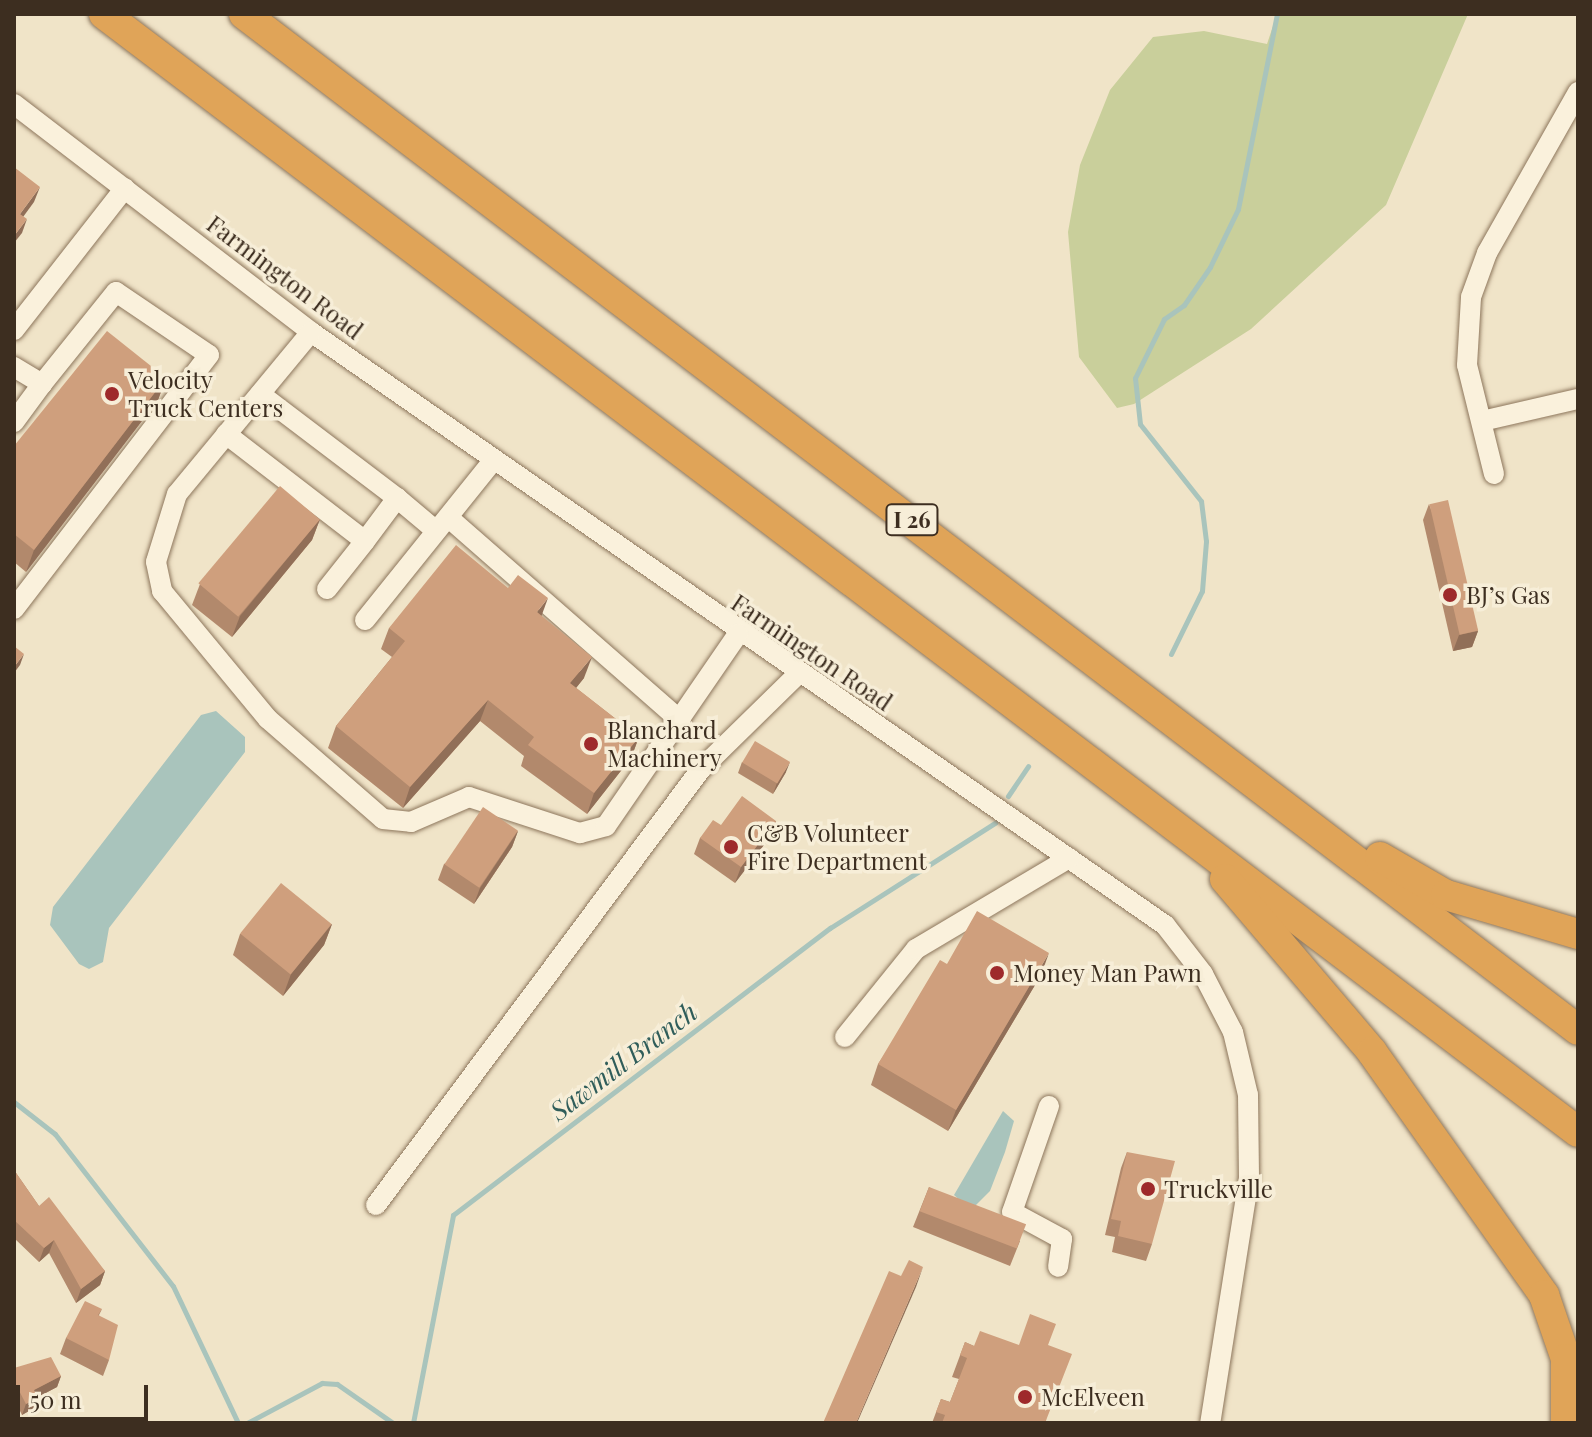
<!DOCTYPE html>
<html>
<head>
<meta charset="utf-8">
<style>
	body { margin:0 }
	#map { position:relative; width:1592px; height:1437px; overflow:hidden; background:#f0e4c8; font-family:"Playfair Display",serif }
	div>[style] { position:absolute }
	.green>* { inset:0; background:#c9cf9b }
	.water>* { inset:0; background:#a9c4bc }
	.stream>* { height:5px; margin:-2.5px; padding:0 2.5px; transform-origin:2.5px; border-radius:2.5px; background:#a9c4bc }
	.roads { filter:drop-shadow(0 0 2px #8d765c) drop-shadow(0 0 2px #8d765c) }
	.minor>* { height:20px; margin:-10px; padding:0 10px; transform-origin:10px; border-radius:10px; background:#faf1dc }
	.highway>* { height:30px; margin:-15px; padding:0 15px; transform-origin:15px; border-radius:15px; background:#e0a458 }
	.wall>* { inset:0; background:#b2896c }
	.shaded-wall>* { inset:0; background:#916f58 }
	.building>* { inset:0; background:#cf9f7d; transform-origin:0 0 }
	.dots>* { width:22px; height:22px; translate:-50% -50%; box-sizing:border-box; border:4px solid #f7eed8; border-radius:50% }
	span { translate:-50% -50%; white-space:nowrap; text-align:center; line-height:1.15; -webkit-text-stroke:7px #f7eed8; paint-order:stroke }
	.shield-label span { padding:2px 6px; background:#f7eed8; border:2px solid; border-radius:6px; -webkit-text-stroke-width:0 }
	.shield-label { font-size:22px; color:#3d2e20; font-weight:700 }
	.street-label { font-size:24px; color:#3d2e20 }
	.poi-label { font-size:24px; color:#3d2e20 }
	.left { translate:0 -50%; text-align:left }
	.water-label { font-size:26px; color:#2f5d5a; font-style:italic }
	.frame { position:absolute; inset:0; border:16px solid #3d2e20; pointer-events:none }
	.scale { position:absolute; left:16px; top:1385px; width:132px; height:36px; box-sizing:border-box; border:4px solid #3d2e20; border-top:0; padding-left:10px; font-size:24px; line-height:28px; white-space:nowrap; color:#3d2e20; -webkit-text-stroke:6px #f7eed8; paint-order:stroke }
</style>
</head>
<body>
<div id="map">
	<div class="green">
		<i style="clip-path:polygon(1277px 14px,1468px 14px,1386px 205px,1251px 329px,1134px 404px,1117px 408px,1079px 357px,1068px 232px,1080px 165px,1110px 90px,1153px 37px,1204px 31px,1267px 44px)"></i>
	</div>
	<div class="water">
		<i style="clip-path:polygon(216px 711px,245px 737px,245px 752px,109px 928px,103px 962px,89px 969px,79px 964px,50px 925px,53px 907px,201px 715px)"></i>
		<i style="clip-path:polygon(1003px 1111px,1014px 1121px,1005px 1152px,990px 1191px,971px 1210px,954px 1195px)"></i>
	</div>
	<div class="stream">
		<i style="left:1171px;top:654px;width:70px;rotate:-63.8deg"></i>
		<i style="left:1202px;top:591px;width:50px;rotate:-85.4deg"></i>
		<i style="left:1206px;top:541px;width:40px;rotate:-97.1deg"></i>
		<i style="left:1201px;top:501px;width:98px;rotate:-128.4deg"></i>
		<i style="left:1140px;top:424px;width:46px;rotate:-96.2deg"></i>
		<i style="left:1135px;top:378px;width:66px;rotate:-63.8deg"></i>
		<i style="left:1164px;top:319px;width:24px;rotate:-35deg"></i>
		<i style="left:1184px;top:305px;width:46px;rotate:-55.6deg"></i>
		<i style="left:1210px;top:267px;width:64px;rotate:-64.2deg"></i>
		<i style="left:1238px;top:209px;width:199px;rotate:-78.7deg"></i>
		<i style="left:1008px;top:796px;width:36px;rotate:-56deg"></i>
		<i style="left:14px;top:1102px;width:52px;rotate:38deg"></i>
		<i style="left:55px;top:1134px;width:192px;rotate:52.2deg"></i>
		<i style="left:173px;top:1286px;width:152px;rotate:64.6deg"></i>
		<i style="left:247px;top:1423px;width:85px;rotate:-28.1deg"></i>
		<i style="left:322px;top:1383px;width:15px;rotate:4deg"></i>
		<i style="left:337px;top:1384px;width:68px;rotate:34.9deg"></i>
		<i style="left:413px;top:1423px;width:212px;rotate:-79.1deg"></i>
		<i style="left:453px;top:1215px;width:474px;rotate:-37.3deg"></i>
		<i style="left:830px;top:928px;width:196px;rotate:-32.5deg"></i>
	</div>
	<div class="roads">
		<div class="minor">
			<i style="left:14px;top:104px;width:374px;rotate:37.5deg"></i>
			<i style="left:311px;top:332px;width:1040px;rotate:34.78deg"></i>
			<i style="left:1165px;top:925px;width:62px;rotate:52.2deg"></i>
			<i style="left:1203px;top:974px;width:65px;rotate:62.7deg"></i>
			<i style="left:1233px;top:1032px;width:65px;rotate:76.6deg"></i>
			<i style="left:1248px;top:1095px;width:83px;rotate:89.3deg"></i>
			<i style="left:1249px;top:1178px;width:248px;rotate:99deg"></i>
			<i style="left:14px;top:330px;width:180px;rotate:-52deg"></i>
			<i style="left:311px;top:332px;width:210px;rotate:129.6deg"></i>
			<i style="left:177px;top:494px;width:71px;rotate:107.2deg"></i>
			<i style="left:156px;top:562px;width:30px;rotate:78deg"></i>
			<i style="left:162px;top:591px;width:166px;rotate:50.4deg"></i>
			<i style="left:268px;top:719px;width:152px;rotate:41deg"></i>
			<i style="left:383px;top:819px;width:28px;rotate:6deg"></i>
			<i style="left:411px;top:822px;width:63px;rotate:-23.3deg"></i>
			<i style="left:469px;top:797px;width:117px;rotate:18deg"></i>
			<i style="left:580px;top:833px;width:27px;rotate:-15deg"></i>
			<i style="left:606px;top:826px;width:233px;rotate:-55.5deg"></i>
			<i style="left:14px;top:367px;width:33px;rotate:31deg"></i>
			<i style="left:42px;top:384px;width:118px;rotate:-51.2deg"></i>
			<i style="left:116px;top:292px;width:112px;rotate:34.1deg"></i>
			<i style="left:209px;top:355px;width:320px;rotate:127.5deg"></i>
			<i style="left:260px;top:394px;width:172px;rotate:37.2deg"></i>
			<i style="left:1482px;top:421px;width:98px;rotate:-12.9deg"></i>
			<i style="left:14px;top:422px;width:47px;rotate:-53.6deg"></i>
			<i style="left:226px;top:434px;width:175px;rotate:37.6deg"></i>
			<i style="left:365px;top:541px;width:54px;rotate:-53.3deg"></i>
			<i style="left:397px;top:498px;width:48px;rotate:40deg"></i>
			<i style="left:1494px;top:474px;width:112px;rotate:-103.9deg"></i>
			<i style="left:1467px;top:365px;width:68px;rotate:-86.6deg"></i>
			<i style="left:1471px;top:297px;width:47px;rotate:-70deg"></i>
			<i style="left:1487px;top:253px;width:185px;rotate:-60.5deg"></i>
			<i style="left:449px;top:518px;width:308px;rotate:41.2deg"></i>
			<i style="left:327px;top:589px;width:61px;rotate:-51.6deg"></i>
			<i style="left:365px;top:620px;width:204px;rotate:-51.2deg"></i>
			<i style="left:845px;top:1037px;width:113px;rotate:-51.1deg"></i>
			<i style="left:916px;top:949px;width:178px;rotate:-30.7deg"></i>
			<i style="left:1049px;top:1106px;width:112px;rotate:109.2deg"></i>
			<i style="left:1012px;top:1212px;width:57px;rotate:28.4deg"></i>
			<i style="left:1062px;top:1239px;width:28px;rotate:98deg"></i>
			<i style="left:376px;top:1205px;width:544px;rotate:-53.3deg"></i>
			<i style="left:701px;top:769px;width:136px;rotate:-44.4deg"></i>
		</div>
		<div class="highway">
			<i style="left:104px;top:14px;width:1850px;rotate:37.18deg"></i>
			<i style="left:244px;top:14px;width:1677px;rotate:37.29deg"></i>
			<i style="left:1380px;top:857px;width:76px;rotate:29.9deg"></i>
			<i style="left:1446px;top:895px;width:138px;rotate:16.5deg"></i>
			<i style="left:1225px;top:879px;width:227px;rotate:49.6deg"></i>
			<i style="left:1372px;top:1052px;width:298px;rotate:54.7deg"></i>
			<i style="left:1544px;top:1295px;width:68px;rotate:71deg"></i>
			<i style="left:1566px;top:1359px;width:64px;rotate:90deg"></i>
		</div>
	</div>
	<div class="wall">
		<i style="clip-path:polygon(166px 378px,158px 400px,26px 572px,14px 562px,14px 446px)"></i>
		<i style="clip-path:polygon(1429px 504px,1478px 631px,1472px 647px,1453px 651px,1423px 520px)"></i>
		<i style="clip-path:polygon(320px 519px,312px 540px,232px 637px,192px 605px,200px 584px)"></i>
		<i style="clip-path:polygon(541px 616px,584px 678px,576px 688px,639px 737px,631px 758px,587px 814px,521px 766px,524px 756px,480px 721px,403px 808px,328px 748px,336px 726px,392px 657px,381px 649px,389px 628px)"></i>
		<i style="clip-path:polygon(742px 762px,786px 772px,773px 794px,738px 773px)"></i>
		<i style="clip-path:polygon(776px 821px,770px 837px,735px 883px,694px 854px,700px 838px,721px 825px)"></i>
		<i style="clip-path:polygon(518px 831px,512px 847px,474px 904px,438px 880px,444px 864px)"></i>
		<i style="clip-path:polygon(332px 924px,324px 945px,283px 996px,233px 955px,240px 934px)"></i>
		<i style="clip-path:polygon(947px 964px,1041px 975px,948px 1131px,871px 1085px,878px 1064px)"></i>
		<i style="clip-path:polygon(1127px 1152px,1152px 1244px,1146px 1261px,1112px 1252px,1115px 1237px,1105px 1235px,1121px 1168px)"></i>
		<i style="clip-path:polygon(14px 1170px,39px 1206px,105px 1271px,100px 1285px,76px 1303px,49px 1253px,39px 1262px,14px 1238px)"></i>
		<i style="clip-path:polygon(929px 1187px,1020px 1241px,1010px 1266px,913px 1227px)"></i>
		<i style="clip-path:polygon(102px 1309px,99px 1315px,109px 1360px,103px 1376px,60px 1354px,66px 1338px)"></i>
		<i style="clip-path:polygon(965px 1342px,974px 1346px,1048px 1345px,1046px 1423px,932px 1423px,941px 1399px,950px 1402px,959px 1379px,952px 1377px)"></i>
		<i style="clip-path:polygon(14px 1368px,61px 1376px,57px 1387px,38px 1397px,34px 1408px,22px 1415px,14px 1399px)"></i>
	</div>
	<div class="shaded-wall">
		<i style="clip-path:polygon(40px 187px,34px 202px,15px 228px,20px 214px)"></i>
		<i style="clip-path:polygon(27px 219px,22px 233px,14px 243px,14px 236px)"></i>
		<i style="clip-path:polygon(166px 378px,158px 400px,26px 572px,34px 550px)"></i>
		<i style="clip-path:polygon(320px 519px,312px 540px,232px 637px,240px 616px)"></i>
		<i style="clip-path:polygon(548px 598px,540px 620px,537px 612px)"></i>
		<i style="clip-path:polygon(1478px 631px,1472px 647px,1453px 651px,1459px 635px)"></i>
		<i style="clip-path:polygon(24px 654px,20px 665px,14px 673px,14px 667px)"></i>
		<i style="clip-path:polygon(592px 657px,584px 678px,563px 704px,570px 683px)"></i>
		<i style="clip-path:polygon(488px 700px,480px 721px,403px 808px,410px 787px)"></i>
		<i style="clip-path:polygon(639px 737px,631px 758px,587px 814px,594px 793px)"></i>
		<i style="clip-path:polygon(790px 762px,786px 772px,773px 794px,777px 783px)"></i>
		<i style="clip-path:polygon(776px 821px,770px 837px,735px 883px,741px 867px)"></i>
		<i style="clip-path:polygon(518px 831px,512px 847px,474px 904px,480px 888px)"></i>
		<i style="clip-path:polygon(332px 924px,324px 945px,283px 996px,291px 974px)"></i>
		<i style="clip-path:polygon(1049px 953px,1041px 975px,948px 1131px,956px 1110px)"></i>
		<i style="clip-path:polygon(54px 1240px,49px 1253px,39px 1262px,44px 1248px)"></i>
		<i style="clip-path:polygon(923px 1267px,916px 1287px,857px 1423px,856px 1423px)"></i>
		<i style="clip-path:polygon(105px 1271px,100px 1285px,76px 1303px,81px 1289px)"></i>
		<i style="clip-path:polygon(61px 1376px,57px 1387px,30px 1401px,34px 1390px)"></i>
		<i style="clip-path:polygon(38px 1398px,34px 1408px,22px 1415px,26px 1404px)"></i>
	</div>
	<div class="building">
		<i style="clip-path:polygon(14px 167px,40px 187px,20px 214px,27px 219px,14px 236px)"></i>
		<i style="clip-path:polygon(107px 331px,166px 378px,34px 550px,14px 534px,14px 446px)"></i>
		<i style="left:280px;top:486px;width:52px;height:127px;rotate:40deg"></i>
		<i style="left:1448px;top:500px;width:134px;height:19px;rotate:77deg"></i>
		<i style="clip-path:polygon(456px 545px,508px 588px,518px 575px,548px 598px,537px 612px,592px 657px,570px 683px,639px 737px,594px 793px,528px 745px,534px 737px,488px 700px,410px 787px,336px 726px,405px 641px,389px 628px)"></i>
		<i style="clip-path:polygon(14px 646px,24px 654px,14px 667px)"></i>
		<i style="left:755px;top:741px;width:41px;height:25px;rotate:31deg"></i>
		<i style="clip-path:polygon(742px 796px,776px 821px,741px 867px,700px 838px,713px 820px,721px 825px)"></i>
		<i style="left:483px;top:807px;width:42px;height:69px;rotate:34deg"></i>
		<i style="left:281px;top:883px;width:65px;height:65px;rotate:39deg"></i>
		<i style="clip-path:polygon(977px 911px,1049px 953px,956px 1110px,878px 1064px,940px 960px,947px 964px)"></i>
		<i style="clip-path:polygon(1127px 1152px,1175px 1161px,1152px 1244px,1118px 1236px,1121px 1221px,1111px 1219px)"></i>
		<i style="clip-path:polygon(14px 1170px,39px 1206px,49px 1197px,105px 1271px,81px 1289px,54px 1240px,44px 1248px,14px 1220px)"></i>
		<i style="left:929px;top:1187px;width:104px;height:26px;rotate:21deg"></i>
		<i style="clip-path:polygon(909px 1260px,923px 1267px,856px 1423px,823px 1423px,889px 1271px,901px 1276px)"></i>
		<i style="clip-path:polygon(85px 1301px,102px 1309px,98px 1315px,118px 1325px,109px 1360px,66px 1338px)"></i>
		<i style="clip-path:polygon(1030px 1314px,1056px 1324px,1048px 1345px,1072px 1354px,1045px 1423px,942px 1423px,945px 1415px,936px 1412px,941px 1399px,950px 1402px,967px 1358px,960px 1355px,965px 1342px,974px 1346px,980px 1331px,1019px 1345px)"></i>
		<i style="clip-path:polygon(51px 1357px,61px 1376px,34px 1390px,38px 1398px,26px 1404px,14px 1381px,14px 1368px)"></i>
	</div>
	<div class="dots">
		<i style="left:112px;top:394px;background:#9e2a2b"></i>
		<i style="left:1450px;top:595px;background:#9e2a2b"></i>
		<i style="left:591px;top:744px;background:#9e2a2b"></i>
		<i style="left:731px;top:847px;background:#9e2a2b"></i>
		<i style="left:997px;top:973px;background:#9e2a2b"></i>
		<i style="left:1148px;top:1189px;background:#9e2a2b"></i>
		<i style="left:1025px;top:1397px;background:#9e2a2b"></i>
	</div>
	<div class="shield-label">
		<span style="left:912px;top:520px">I 26</span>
	</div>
	<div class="street-label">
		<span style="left:285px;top:277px;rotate:37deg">Farmington Road</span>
		<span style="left:812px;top:652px;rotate:34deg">Farmington Road</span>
	</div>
	<div class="poi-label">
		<span class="left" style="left:128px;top:394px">Velocity<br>Truck Centers</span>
		<span class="left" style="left:1466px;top:595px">BJ’s Gas</span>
		<span class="left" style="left:607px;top:744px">Blanchard<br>Machinery</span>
		<span class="left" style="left:747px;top:847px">C&amp;B Volunteer<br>Fire Department</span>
		<span class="left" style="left:1013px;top:973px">Money Man Pawn</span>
		<span class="left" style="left:1164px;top:1189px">Truckville</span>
		<span class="left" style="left:1041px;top:1397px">McElveen</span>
	</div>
	<div class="water-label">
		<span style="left:623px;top:1061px;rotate:-37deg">Sawmill Branch</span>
	</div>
	<div class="frame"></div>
	<div class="scale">50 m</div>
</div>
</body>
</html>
